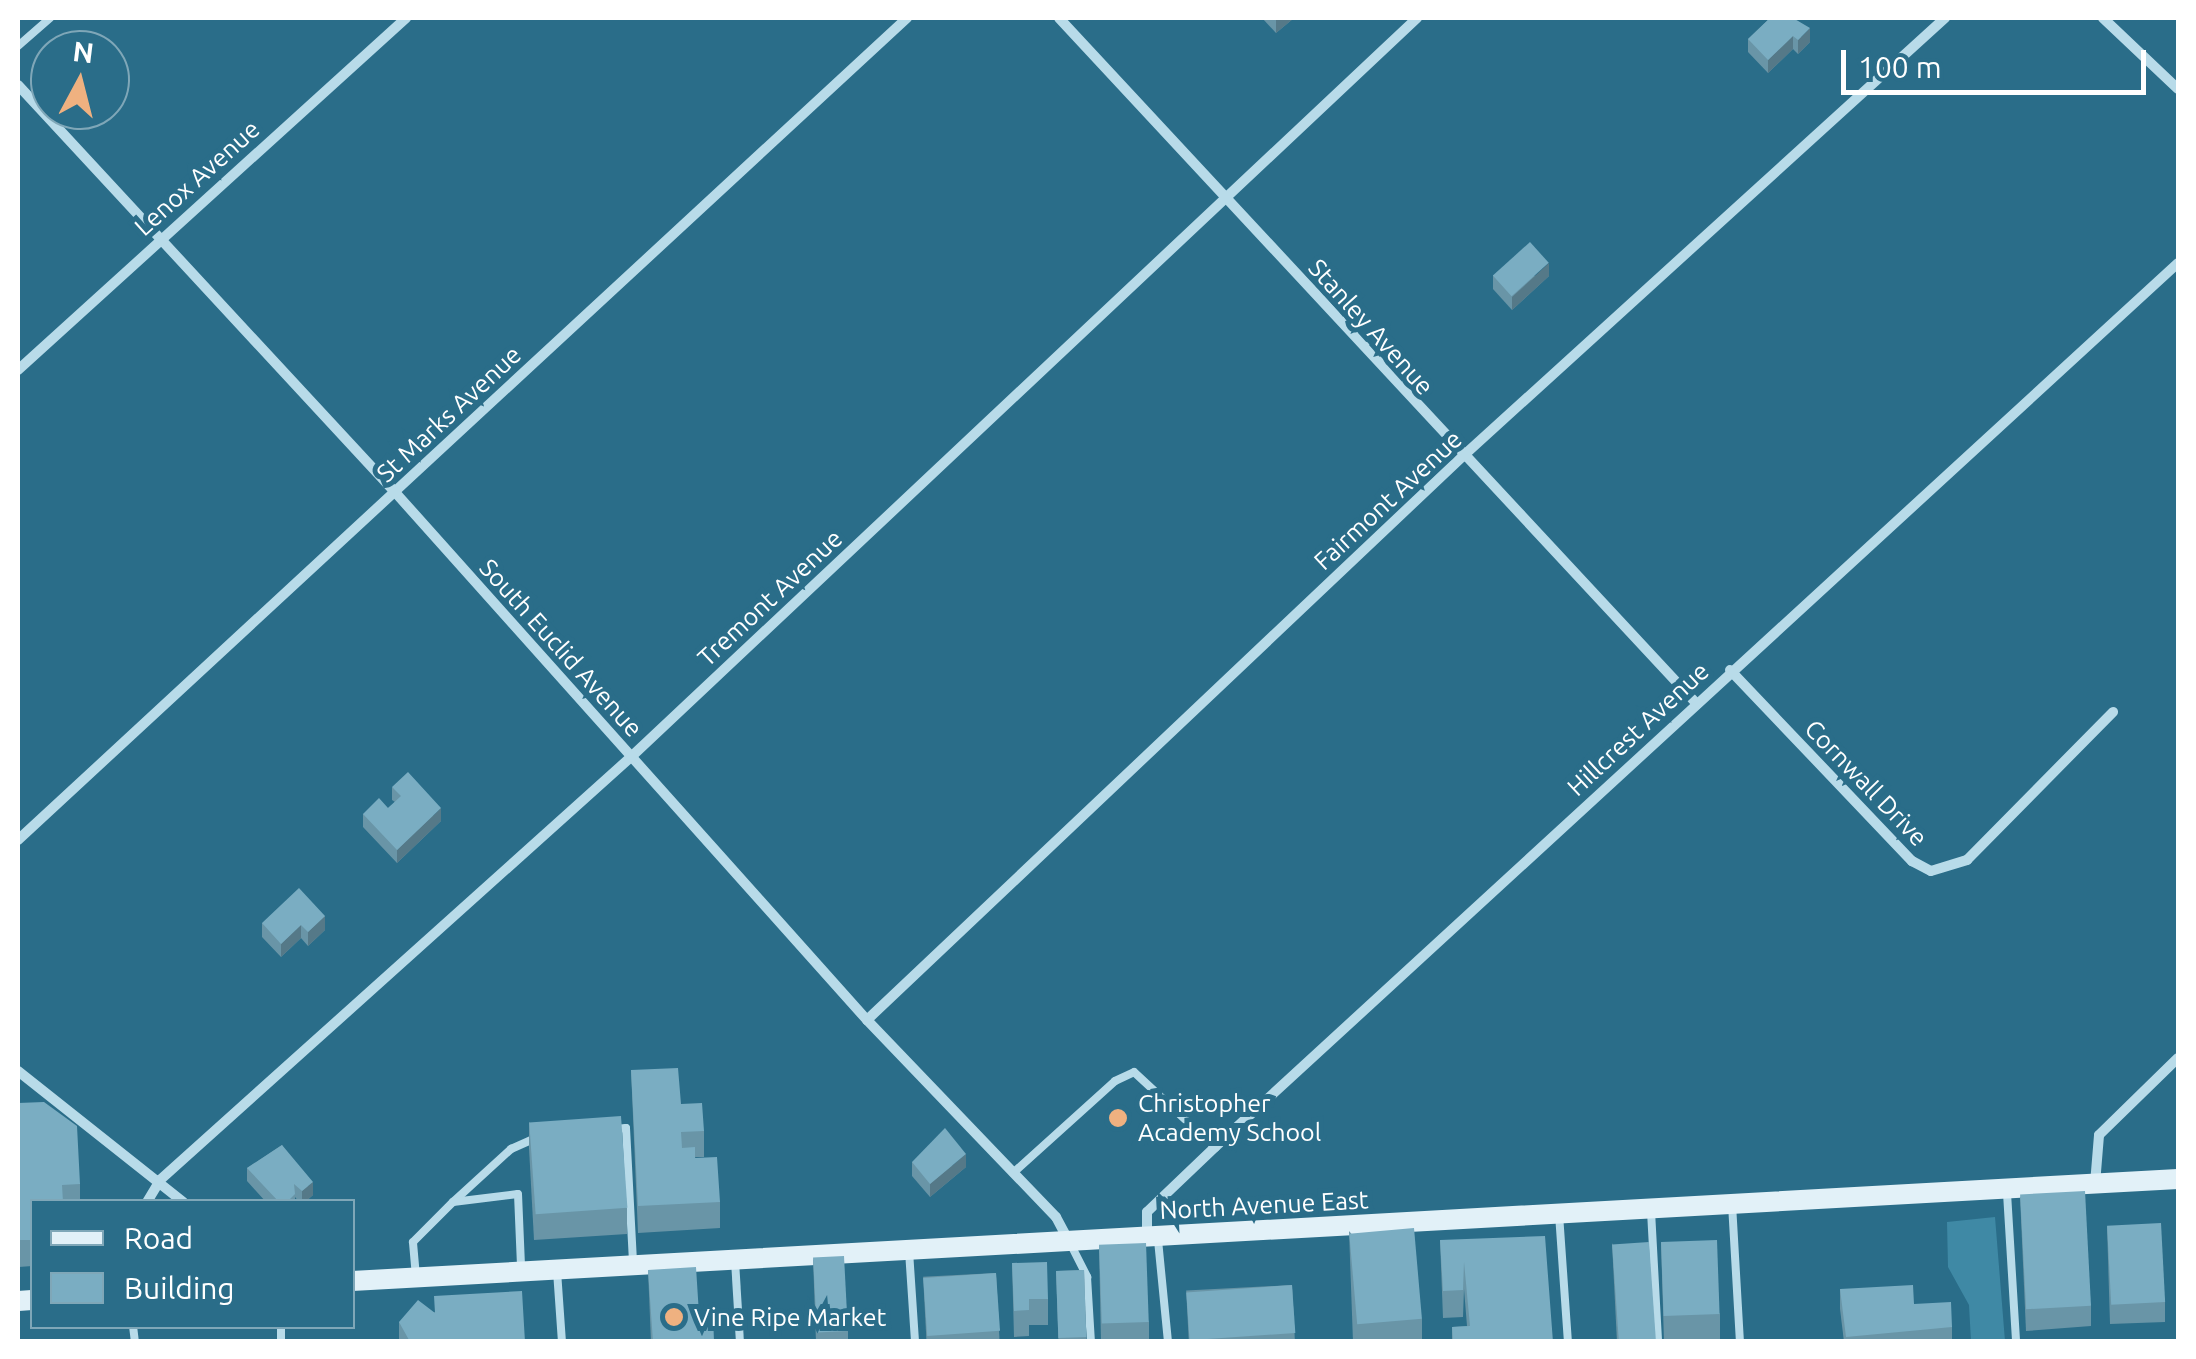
<!DOCTYPE html>
<html>
<head>
<meta charset="utf-8">
<style>
	body { margin:0 }
	#map { position:relative; width:2196px; height:1359px; overflow:hidden; background:#2a6d89; font-family:Ubuntu,sans-serif }
	div>[style] { position:absolute }
	.green>* { inset:0; background:#3f89a5 }
	.service>* { height:8px; margin:-4px; padding:0 4px; transform-origin:4px; border-radius:4px; background:#b8dbe9 }
	.minor>* { height:10px; margin:-5px; padding:0 5px; transform-origin:5px; border-radius:5px; background:#b8dbe9 }
	.secondary>* { height:20px; margin:-10px; padding:0 10px; transform-origin:10px; border-radius:10px; background:#e2f1f8 }
	.wall>* { inset:0; background:#6995a7; transform-origin:0 0 }
	.shaded-wall>* { inset:0; background:#557988 }
	.building>* { inset:0; background:#7aadc2; transform-origin:0 0 }
	.dots>* { width:28px; height:28px; translate:-50% -50%; box-sizing:border-box; border:5px solid #2a6d89; border-radius:50% }
	span { translate:-50% -50%; white-space:nowrap; text-align:center; line-height:1.15; -webkit-text-stroke:10px #2a6d89; paint-order:stroke }
	.street-label { font-size:25px; color:#fff }
	.poi-label { font-size:25px; color:#fff }
	.left { translate:0 -50%; text-align:left }
	.frame { position:absolute; inset:0; border:20px solid #fff; pointer-events:none }
	.legend { position:absolute; left:30px; top:1199px; width:325px; height:130px; box-sizing:border-box; background:#2a6d89; border:2px solid #7fa7b8; margin:0; padding:12px 18px; list-style:none; font-size:30px; color:#fff }
	.legend li { display:flex; align-items:center; gap:20px; height:50px }
	.legend b { width:50px; border:2px solid #7fa7b8 }
	.north { position:absolute; left:30px; top:30px; width:100px; height:100px; box-sizing:border-box; background:#2a6d89; border:2px solid #7fa7b8; border-radius:50%; rotate:7deg; font-size:28px; font-weight:700; line-height:40px; text-align:center; color:#fff }
	.north::after { content:''; display:block; margin:auto; width:35px; height:45px; background:#efb180; clip-path:polygon(50% 0,100% 100%,50% 72%,0 100%) }
	.scale { position:absolute; left:1841px; top:50px; width:305px; height:45px; box-sizing:border-box; border:5px solid #fff; border-top:0; padding-left:12px; font-size:30px; line-height:35px; white-space:nowrap; color:#fff; -webkit-text-stroke:8px #2a6d89; paint-order:stroke }
</style>
</head>
<body>
<div id="map">
	<div class="green">
		<i style="clip-path:polygon(1995px 1217px,2005px 1341px,1971px 1341px,1969px 1305px,1948px 1267px,1947px 1222px)"></i>
	</div>
	<div class="service">
		<i style="left:18px;top:46px;width:43px;rotate:-41.2deg"></i>
		<i style="left:614px;top:1129px;width:12px;rotate:-5deg"></i>
		<i style="left:626px;top:1128px;width:134px;rotate:87deg"></i>
		<i style="left:1013px;top:1173px;width:137px;rotate:-42deg"></i>
		<i style="left:1115px;top:1081px;width:21px;rotate:-25deg"></i>
		<i style="left:1134px;top:1072px;width:110px;rotate:42.8deg"></i>
		<i style="left:2007px;top:1193px;width:149px;rotate:86.5deg"></i>
		<i style="left:453px;top:1202px;width:79px;rotate:-42.4deg"></i>
		<i style="left:511px;top:1149px;width:27px;rotate:-24deg"></i>
		<i style="left:1732px;top:1204px;width:138px;rotate:86.7deg"></i>
		<i style="left:1651px;top:1211px;width:131px;rotate:86.9deg"></i>
		<i style="left:1559px;top:1214px;width:128px;rotate:86deg"></i>
		<i style="left:1158px;top:1240px;width:102px;rotate:84.4deg"></i>
		<i style="left:1071px;top:1245px;width:36px;rotate:63deg"></i>
		<i style="left:1087px;top:1277px;width:65px;rotate:86.5deg"></i>
		<i style="left:909px;top:1251px;width:91px;rotate:86.2deg"></i>
		<i style="left:735px;top:1261px;width:81px;rotate:86.5deg"></i>
		<i style="left:557px;top:1271px;width:71px;rotate:86deg"></i>
		<i style="left:416px;top:1277px;width:35px;rotate:-95deg"></i>
		<i style="left:413px;top:1242px;width:57px;rotate:-45deg"></i>
		<i style="left:453px;top:1202px;width:65px;rotate:-7deg"></i>
		<i style="left:518px;top:1194px;width:73px;rotate:87.6deg"></i>
		<i style="left:133px;top:1326px;width:16px;rotate:83deg"></i>
		<i style="left:281px;top:1326px;width:16px;rotate:90deg"></i>
	</div>
	<div class="minor">
		<i style="left:1059px;top:18px;width:937px;rotate:47.08deg"></i>
		<i style="left:2103px;top:18px;width:103px;rotate:43.4deg"></i>
		<i style="left:18px;top:85px;width:553px;rotate:47.2deg"></i>
		<i style="left:394px;top:491px;width:710px;rotate:48.2deg"></i>
		<i style="left:867px;top:1020px;width:273px;rotate:46.2deg"></i>
		<i style="left:1056px;top:1217px;width:27px;rotate:62deg"></i>
		<i style="left:18px;top:370px;width:524px;rotate:-42.21deg"></i>
		<i style="left:1730px;top:670px;width:264px;rotate:46.4deg"></i>
		<i style="left:1912px;top:861px;width:21px;rotate:28deg"></i>
		<i style="left:1931px;top:871px;width:38px;rotate:-17deg"></i>
		<i style="left:1967px;top:860px;width:208px;rotate:-45.4deg"></i>
		<i style="left:18px;top:840px;width:1211px;rotate:-42.76deg"></i>
		<i style="left:867px;top:1020px;width:819px;rotate:-43.42deg"></i>
		<i style="left:1462px;top:457px;width:653px;rotate:-42.27deg"></i>
		<i style="left:18px;top:1071px;width:211px;rotate:38.4deg"></i>
		<i style="left:2095px;top:1184px;width:49px;rotate:-85.3deg"></i>
		<i style="left:2099px;top:1135px;width:110px;rotate:-44.3deg"></i>
		<i style="left:147px;top:1202px;width:26px;rotate:-59deg"></i>
		<i style="left:160px;top:1180px;width:633px;rotate:-41.93deg"></i>
		<i style="left:631px;top:757px;width:1079px;rotate:-43.23deg"></i>
		<i style="left:1147px;top:1236px;width:24px;rotate:-90deg"></i>
		<i style="left:1147px;top:1212px;width:94px;rotate:-43.7deg"></i>
		<i style="left:1215px;top:1147px;width:1307px;rotate:-42.55deg"></i>
	</div>
	<div class="secondary">
		<i style="left:352px;top:1281px;width:1829px;rotate:-3.2deg"></i>
		<i style="left:18px;top:1301px;width:14px;rotate:-4deg"></i>
	</div>
	<div class="wall">
		<i style="clip-path:polygon(1262px 18px,1294px 18px,1276px 33px)"></i>
		<i style="clip-path:polygon(1770px 18px,1810px 42px,1798px 54px,1793px 49px,1768px 73px,1748px 52px,1748px 39px)"></i>
		<i style="clip-path:polygon(1493px 275px,1549px 276px,1512px 310px,1493px 289px)"></i>
		<i style="clip-path:polygon(392px 787px,441px 821px,397px 863px,363px 827px,363px 814px,388px 808px,395px 802px,392px 800px)"></i>
		<i style="clip-path:polygon(325px 916px,325px 930px,308px 946px,301px 938px,281px 957px,262px 937px,262px 923px)"></i>
		<i style="clip-path:polygon(631px 1070px,681px 1104px,704px 1131px,704px 1157px,695px 1157px,720px 1202px,720px 1228px,638px 1233px)"></i>
		<i style="clip-path:polygon(18px 1103px,80px 1184px,80px 1202px,32px 1202px,32px 1266px,19px 1267px,18px 1235px)"></i>
		<i style="clip-path:polygon(529px 1122px,627px 1208px,627px 1234px,534px 1240px,529px 1148px)"></i>
		<i style="clip-path:polygon(282px 1145px,313px 1195px,305px 1202px,299px 1202px,295px 1197px,295px 1202px,266px 1202px,247px 1181px,247px 1168px)"></i>
		<i style="clip-path:polygon(912px 1162px,966px 1167px,930px 1197px,912px 1176px)"></i>
		<i style="clip-path:polygon(2020px 1196px,2091px 1306px,2091px 1326px,2026px 1331px)"></i>
		<i style="clip-path:polygon(2107px 1226px,2165px 1302px,2165px 1322px,2110px 1324px)"></i>
		<i style="clip-path:polygon(1349px 1231px,1422px 1319px,1422px 1342px,1353px 1342px)"></i>
		<i style="clip-path:polygon(1440px 1240px,1553px 1342px,1452px 1342px,1452px 1327px,1467px 1326px,1464px 1289px,1463px 1317px,1443px 1318px)"></i>
		<i style="clip-path:polygon(1661px 1242px,1720px 1314px,1720px 1340px,1664px 1342px)"></i>
		<i style="clip-path:polygon(1612px 1243px,1656px 1342px,1617px 1342px)"></i>
		<i style="clip-path:polygon(1099px 1245px,1149px 1322px,1149px 1342px,1101px 1342px)"></i>
		<i style="clip-path:polygon(813px 1258px,848px 1331px,848px 1342px,816px 1342px)"></i>
		<i style="clip-path:polygon(1012px 1263px,1048px 1299px,1048px 1325px,1029px 1325px,1029px 1336px,1014px 1337px)"></i>
		<i style="clip-path:polygon(648px 1270px,699px 1314px,714px 1342px,651px 1342px)"></i>
		<i style="left:1084px;top:1270px;width:72px;height:28px;rotate:88deg"></i>
		<i style="left:996px;top:1273px;width:69px;height:73px;rotate:87deg"></i>
		<i style="left:1292px;top:1285px;width:57px;height:106px;rotate:87deg"></i>
		<i style="clip-path:polygon(1840px 1289px,1914px 1304px,1952px 1327px,1952px 1342px,1844px 1342px,1840px 1309px)"></i>
		<i style="clip-path:polygon(434px 1312px,525px 1342px,399px 1340px,399px 1322px)"></i>
	</div>
	<div class="shaded-wall">
		<i style="clip-path:polygon(1279px 18px,1294px 18px,1276px 33px,1276px 20px)"></i>
		<i style="clip-path:polygon(1810px 28px,1810px 42px,1798px 54px,1798px 40px)"></i>
		<i style="clip-path:polygon(1793px 36px,1793px 49px,1768px 73px,1768px 60px)"></i>
		<i style="clip-path:polygon(1549px 263px,1549px 276px,1512px 310px,1512px 297px)"></i>
		<i style="clip-path:polygon(441px 808px,441px 821px,397px 863px,397px 850px)"></i>
		<i style="clip-path:polygon(325px 916px,325px 930px,308px 946px,308px 932px)"></i>
		<i style="clip-path:polygon(301px 925px,301px 938px,281px 957px,281px 944px)"></i>
		<i style="clip-path:polygon(966px 1154px,966px 1167px,930px 1197px,930px 1184px)"></i>
		<i style="clip-path:polygon(313px 1182px,313px 1195px,305px 1202px,302px 1202px,302px 1191px)"></i>
	</div>
	<div class="building">
		<i style="clip-path:polygon(1770px 18px,1793px 18px,1810px 28px,1798px 40px,1793px 36px,1768px 60px,1748px 39px)"></i>
		<i style="left:1530px;top:242px;width:28px;height:50px;rotate:48deg"></i>
		<i style="clip-path:polygon(408px 772px,441px 808px,397px 850px,363px 814px,379px 798px,388px 808px,401px 796px,392px 787px)"></i>
		<i style="clip-path:polygon(299px 888px,325px 916px,308px 932px,301px 925px,281px 944px,262px 923px)"></i>
		<i style="clip-path:polygon(678px 1068px,681px 1104px,702px 1103px,704px 1131px,681px 1132px,682px 1148px,695px 1147px,695px 1158px,717px 1157px,720px 1202px,638px 1206px,631px 1070px)"></i>
		<i style="clip-path:polygon(44px 1102px,77px 1126px,80px 1184px,62px 1185px,63px 1202px,32px 1202px,32px 1240px,19px 1240px,18px 1209px,18px 1103px)"></i>
		<i style="left:621px;top:1116px;width:92px;height:92px;rotate:86deg"></i>
		<i style="clip-path:polygon(945px 1128px,966px 1154px,930px 1184px,912px 1162px)"></i>
		<i style="clip-path:polygon(282px 1145px,313px 1182px,302px 1191px,294px 1184px,295px 1194px,287px 1202px,279px 1202px,247px 1168px)"></i>
		<i style="left:2085px;top:1191px;width:115px;height:65px;rotate:87deg"></i>
		<i style="left:2161px;top:1223px;width:79px;height:54px;rotate:87deg"></i>
		<i style="left:1414px;top:1228px;width:91px;height:65px;rotate:85deg"></i>
		<i style="clip-path:polygon(1545px 1236px,1553px 1342px,1453px 1342px,1452px 1327px,1470px 1326px,1464px 1262px,1463px 1290px,1443px 1291px,1440px 1240px)"></i>
		<i style="left:1717px;top:1240px;width:74px;height:56px;rotate:88deg"></i>
		<i style="left:1649px;top:1242px;width:100px;height:37px;rotate:86deg"></i>
		<i style="left:1146px;top:1243px;width:79px;height:47px;rotate:88deg"></i>
		<i style="left:844px;top:1256px;width:75px;height:31px;rotate:87deg"></i>
		<i style="clip-path:polygon(1047px 1262px,1048px 1299px,1029px 1299px,1029px 1310px,1014px 1311px,1012px 1263px)"></i>
		<i style="clip-path:polygon(696px 1267px,699px 1314px,713px 1313px,714px 1342px,653px 1342px,648px 1270px)"></i>
		<i style="left:1084px;top:1270px;width:67px;height:28px;rotate:88deg"></i>
		<i style="left:996px;top:1273px;width:58px;height:73px;rotate:86deg"></i>
		<i style="left:1292px;top:1285px;width:48px;height:106px;rotate:86deg"></i>
		<i style="clip-path:polygon(1913px 1285px,1914px 1304px,1951px 1302px,1952px 1327px,1846px 1337px,1840px 1289px)"></i>
		<i style="clip-path:polygon(522px 1291px,525px 1342px,393px 1342px,409px 1340px,399px 1322px,418px 1300px,435px 1313px,434px 1296px)"></i>
	</div>
	<div class="dots">
		<i style="left:1118px;top:1118px;background:#efb180"></i>
		<i style="left:674px;top:1317px;background:#efb180"></i>
	</div>
	<div class="street-label">
		<span style="left:197px;top:178px;rotate:-42deg">Lenox Avenue</span>
		<span style="left:1371px;top:327px;rotate:48deg">Stanley Avenue</span>
		<span style="left:449px;top:414px;rotate:-43deg">St Marks Avenue</span>
		<span style="left:1388px;top:500px;rotate:-43deg">Fairmont Avenue</span>
		<span style="left:770px;top:598px;rotate:-43deg">Tremont Avenue</span>
		<span style="left:561px;top:648px;rotate:48deg">South Euclid Avenue</span>
		<span style="left:1638px;top:729px;rotate:-43deg">Hillcrest Avenue</span>
		<span style="left:1866px;top:783px;rotate:46deg">Cornwall Drive</span>
		<span style="left:1264px;top:1205px;rotate:-3deg">North Avenue East</span>
	</div>
	<div class="poi-label">
		<span class="left" style="left:1138px;top:1118px">Christopher<br>Academy School</span>
		<span class="left" style="left:694px;top:1317px">Vine Ripe Market</span>
	</div>
	<div class="frame"></div>
	<ul class="legend">
	<li><b style="height:12px;background:#e2f1f8"></b>Road</li>
	<li><b style="height:28px;background:#7aadc2"></b>Building</li>
	</ul>
	<div class="north">N</div>
	<div class="scale">100 m</div>
</div>
</body>
</html>
